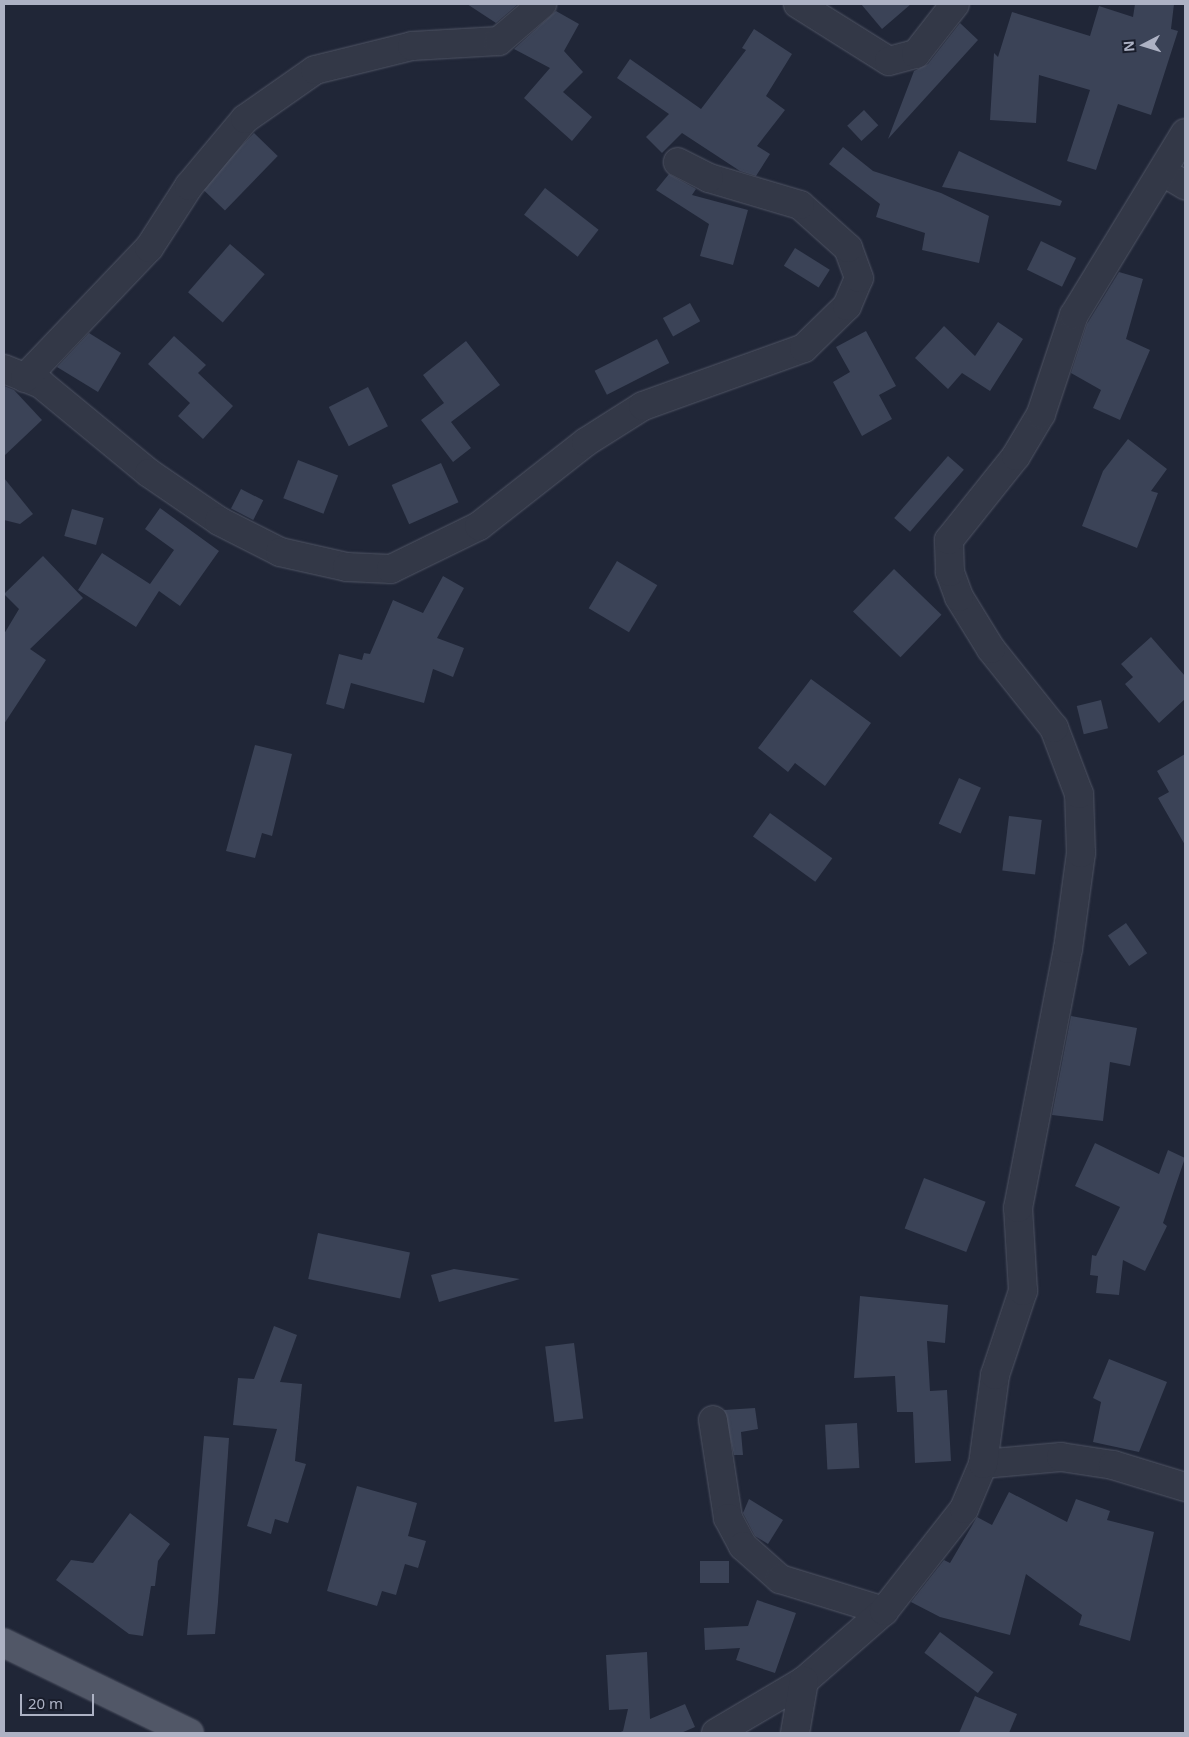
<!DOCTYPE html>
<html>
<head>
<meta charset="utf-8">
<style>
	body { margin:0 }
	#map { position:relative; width:1189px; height:1737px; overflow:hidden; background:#202637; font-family:"Noto Sans",sans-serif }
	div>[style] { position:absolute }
	.building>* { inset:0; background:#3b4357; transform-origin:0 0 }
	.roads { filter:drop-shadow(0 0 1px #505565) drop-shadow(0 0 1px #505565) }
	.minor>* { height:28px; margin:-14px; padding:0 14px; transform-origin:14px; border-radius:14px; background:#333847 }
	.major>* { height:28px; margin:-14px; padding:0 14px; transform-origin:14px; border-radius:14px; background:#515767 }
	span { translate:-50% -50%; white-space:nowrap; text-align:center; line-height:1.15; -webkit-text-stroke:5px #191d2b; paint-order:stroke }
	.frame { position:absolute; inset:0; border:5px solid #adb2c4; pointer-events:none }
	.north { position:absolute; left:1119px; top:20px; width:50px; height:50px; -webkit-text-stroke:4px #191d2b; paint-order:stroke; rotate:265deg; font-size:14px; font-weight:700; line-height:20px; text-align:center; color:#adb2c4 }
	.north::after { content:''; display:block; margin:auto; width:18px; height:22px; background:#adb2c4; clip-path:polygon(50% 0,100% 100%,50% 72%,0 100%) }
	.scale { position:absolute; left:20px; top:1694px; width:74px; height:22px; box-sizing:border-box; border:2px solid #adb2c4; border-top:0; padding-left:6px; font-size:15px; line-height:18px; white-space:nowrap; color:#adb2c4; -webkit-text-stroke:4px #191d2b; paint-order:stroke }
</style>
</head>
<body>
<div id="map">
	<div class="building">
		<i style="clip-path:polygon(467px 4px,518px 4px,496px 23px)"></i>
		<i style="clip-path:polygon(861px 4px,911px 4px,882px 29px)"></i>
		<i style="clip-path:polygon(1135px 4px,1174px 4px,1171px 29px,1178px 31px,1151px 115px,1118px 104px,1096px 170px,1067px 161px,1090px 90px,1039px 75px,1036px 123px,990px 120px,994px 53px,998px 57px,1012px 12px,1090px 36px,1099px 6px,1133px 17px)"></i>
		<i style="clip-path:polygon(556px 11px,579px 24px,564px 51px,583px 72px,563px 92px,592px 117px,572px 141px,524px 98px,550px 68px,514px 49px)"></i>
		<i style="clip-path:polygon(960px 23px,978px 40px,888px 139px,914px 71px,928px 64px)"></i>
		<i style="clip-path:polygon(754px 29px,792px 54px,766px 96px,785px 110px,757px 146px,770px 154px,756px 176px,740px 171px,682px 133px,662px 153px,646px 137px,669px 114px,617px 78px,630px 59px,701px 109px,746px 50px,742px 48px)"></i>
		<i style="left:864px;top:110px;width:21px;height:23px;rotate:47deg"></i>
		<i style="left:254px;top:133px;width:33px;height:76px;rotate:44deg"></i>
		<i style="clip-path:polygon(843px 147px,873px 171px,941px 193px,989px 216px,979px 263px,922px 250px,925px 233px,876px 217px,880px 204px,829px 164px)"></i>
		<i style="clip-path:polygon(959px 151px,1062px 201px,1060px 206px,942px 187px)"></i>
		<i style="clip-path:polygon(669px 174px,696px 189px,692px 195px,748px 210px,733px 265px,700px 256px,709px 224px,656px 190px)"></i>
		<i style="left:545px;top:188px;width:68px;height:34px;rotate:38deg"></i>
		<i style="left:1041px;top:241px;width:39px;height:32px;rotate:26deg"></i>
		<i style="left:230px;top:244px;width:46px;height:64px;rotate:41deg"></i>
		<i style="left:795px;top:248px;width:41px;height:21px;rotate:32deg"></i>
		<i style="clip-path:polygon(1119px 272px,1143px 279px,1126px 339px,1150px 350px,1120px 420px,1093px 408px,1101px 390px,1071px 373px,1087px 324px)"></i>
		<i style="left:690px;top:303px;width:21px;height:31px;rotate:61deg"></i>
		<i style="clip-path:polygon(998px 322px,1023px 339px,990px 391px,962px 373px,948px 389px,915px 358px,944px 326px,975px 356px)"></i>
		<i style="clip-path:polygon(866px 331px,896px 386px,879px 395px,892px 419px,862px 436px,833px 382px,850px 372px,836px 347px)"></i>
		<i style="clip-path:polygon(89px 333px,121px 353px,98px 392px,57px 367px)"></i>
		<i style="clip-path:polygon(174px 336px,206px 365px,198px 373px,233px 406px,203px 439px,178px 416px,190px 403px,148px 364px)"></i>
		<i style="left:657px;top:339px;width:27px;height:70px;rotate:63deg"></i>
		<i style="clip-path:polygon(466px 341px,500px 385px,451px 422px,471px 448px,453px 462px,421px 420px,444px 403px,423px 375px)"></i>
		<i style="clip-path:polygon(4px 386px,14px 390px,42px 420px,4px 456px)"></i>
		<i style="left:368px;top:387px;width:44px;height:44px;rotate:63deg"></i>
		<i style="clip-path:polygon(1128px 439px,1167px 469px,1151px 491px,1158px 493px,1137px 548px,1082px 526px,1103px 471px)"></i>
		<i style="left:948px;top:456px;width:21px;height:82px;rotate:41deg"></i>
		<i style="left:298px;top:460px;width:43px;height:41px;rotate:21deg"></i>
		<i style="left:441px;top:463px;width:43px;height:54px;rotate:66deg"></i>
		<i style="clip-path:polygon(4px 478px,33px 514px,20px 524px,4px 520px)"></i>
		<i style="left:241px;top:489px;width:25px;height:22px;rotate:27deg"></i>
		<i style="clip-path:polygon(160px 508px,219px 551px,180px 606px,159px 591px,136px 627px,78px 590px,102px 553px,150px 584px,174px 550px,145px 529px)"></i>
		<i style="left:72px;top:509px;width:33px;height:28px;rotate:16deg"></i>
		<i style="clip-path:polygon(43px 556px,83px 598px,30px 649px,46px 660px,4px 724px,4px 634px,19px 609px,4px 594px)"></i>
		<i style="left:617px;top:561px;width:47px;height:55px;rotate:31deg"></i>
		<i style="left:894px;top:569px;width:66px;height:59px;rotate:44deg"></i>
		<i style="clip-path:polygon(443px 576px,464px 588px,437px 638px,464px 648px,453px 677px,433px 669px,424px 703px,351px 683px,344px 709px,326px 704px,339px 654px,362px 660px,364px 653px,370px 654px,393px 600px,423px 613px)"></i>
		<i style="clip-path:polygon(1151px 637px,1185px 676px,1185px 699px,1159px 723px,1125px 684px,1133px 677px,1121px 664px)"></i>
		<i style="clip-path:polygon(811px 679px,871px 723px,825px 786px,795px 763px,788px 772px,758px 748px)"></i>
		<i style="left:1101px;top:700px;width:29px;height:25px;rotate:76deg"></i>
		<i style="clip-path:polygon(255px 745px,292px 754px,272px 836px,262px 833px,255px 858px,226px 851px)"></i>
		<i style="clip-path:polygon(1185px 754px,1185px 845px,1158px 798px,1169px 792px,1157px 771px)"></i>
		<i style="left:959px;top:778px;width:24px;height:50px;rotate:24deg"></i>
		<i style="left:770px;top:813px;width:77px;height:29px;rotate:36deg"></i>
		<i style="left:1009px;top:816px;width:33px;height:55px;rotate:7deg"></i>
		<i style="left:1126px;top:923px;width:37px;height:22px;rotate:55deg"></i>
		<i style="clip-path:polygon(1071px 1016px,1137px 1028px,1130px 1066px,1110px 1062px,1103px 1121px,1052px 1115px)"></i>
		<i style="clip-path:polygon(1095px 1143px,1159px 1174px,1168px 1150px,1185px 1158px,1163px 1223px,1167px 1226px,1145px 1271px,1123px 1260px,1119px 1295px,1096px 1293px,1098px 1276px,1090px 1275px,1092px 1255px,1096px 1256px,1120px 1207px,1075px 1186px)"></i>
		<i style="left:924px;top:1178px;width:66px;height:54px;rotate:21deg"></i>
		<i style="left:318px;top:1233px;width:94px;height:47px;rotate:12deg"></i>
		<i style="clip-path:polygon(454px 1269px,520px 1279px,439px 1302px,431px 1275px)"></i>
		<i style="clip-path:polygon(860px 1296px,948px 1305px,945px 1343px,927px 1341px,930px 1391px,947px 1390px,951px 1461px,915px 1463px,913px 1412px,897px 1412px,895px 1376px,854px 1378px)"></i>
		<i style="clip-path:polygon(274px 1326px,297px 1335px,280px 1382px,302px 1384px,295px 1461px,306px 1464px,288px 1523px,275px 1519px,271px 1534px,247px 1526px,277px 1429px,233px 1425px,238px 1378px,254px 1379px)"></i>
		<i style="left:574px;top:1343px;width:76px;height:29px;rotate:83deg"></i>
		<i style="clip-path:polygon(1109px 1359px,1167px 1382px,1139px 1452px,1093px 1442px,1101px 1402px,1093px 1398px)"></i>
		<i style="clip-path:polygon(755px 1408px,758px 1429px,741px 1432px,743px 1455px,734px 1455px,724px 1410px)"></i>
		<i style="left:857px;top:1423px;width:45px;height:32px;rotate:87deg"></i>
		<i style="clip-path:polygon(204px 1436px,229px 1438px,218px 1602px,215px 1634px,187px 1635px)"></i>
		<i style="clip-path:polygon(357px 1486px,417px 1503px,408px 1536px,426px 1541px,418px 1568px,405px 1564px,396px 1595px,382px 1591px,377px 1606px,327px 1591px)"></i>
		<i style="clip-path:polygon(1009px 1492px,1067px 1522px,1076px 1499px,1110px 1511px,1107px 1520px,1154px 1532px,1130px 1641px,1079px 1625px,1082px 1615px,1026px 1574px,1010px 1635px,940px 1617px,911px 1602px,944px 1560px,950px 1563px,977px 1517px,992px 1525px)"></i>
		<i style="clip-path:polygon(749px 1499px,783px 1520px,768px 1544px,755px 1536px,743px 1513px)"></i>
		<i style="clip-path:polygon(130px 1513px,170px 1544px,158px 1561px,155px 1586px,151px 1586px,143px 1636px,129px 1634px,56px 1580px,71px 1560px,93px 1563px)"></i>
		<i style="left:700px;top:1561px;width:29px;height:22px"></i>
		<i style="clip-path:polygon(757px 1600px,796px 1613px,775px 1673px,736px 1660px,740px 1648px,705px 1650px,704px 1628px,748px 1626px)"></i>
		<i style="left:940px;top:1632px;width:67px;height:26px;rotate:37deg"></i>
		<i style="clip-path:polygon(647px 1652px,650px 1719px,685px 1704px,695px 1727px,681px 1733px,618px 1733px,623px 1731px,628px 1709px,609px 1710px,606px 1655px)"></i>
		<i style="clip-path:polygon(975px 1696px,1017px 1714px,1009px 1733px,959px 1733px)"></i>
	</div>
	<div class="roads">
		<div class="minor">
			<i style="left:798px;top:4px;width:107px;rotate:32.1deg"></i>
			<i style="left:889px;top:61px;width:28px;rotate:-15deg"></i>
			<i style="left:916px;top:54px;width:63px;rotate:-52deg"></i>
			<i style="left:1163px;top:172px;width:26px;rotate:31deg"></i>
			<i style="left:4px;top:369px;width:40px;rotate:22deg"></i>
			<i style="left:41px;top:384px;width:140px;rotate:39.5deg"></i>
			<i style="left:149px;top:473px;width:85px;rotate:34.4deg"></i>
			<i style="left:219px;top:521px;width:68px;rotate:26.9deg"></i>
			<i style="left:280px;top:552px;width:69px;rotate:12.6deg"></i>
			<i style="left:347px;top:567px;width:44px;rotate:2.6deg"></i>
			<i style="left:391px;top:569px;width:98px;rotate:-26deg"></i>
			<i style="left:479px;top:526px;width:136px;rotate:-38.1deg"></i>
			<i style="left:586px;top:442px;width:67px;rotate:-32.3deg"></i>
			<i style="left:643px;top:406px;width:171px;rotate:-19.8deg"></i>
			<i style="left:804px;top:348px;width:60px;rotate:-44.3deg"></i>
			<i style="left:847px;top:306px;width:30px;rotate:-67deg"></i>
			<i style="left:859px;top:278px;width:32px;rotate:-110deg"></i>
			<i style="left:848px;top:248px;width:64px;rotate:-138.1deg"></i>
			<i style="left:800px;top:205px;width:95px;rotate:-163.5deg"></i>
			<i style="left:709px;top:178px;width:35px;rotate:-153deg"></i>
			<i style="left:25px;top:378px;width:180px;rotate:-46.4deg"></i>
			<i style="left:149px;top:248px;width:74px;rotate:-57.2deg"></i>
			<i style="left:189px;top:186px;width:87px;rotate:-50.1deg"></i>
			<i style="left:245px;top:119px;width:85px;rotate:-35deg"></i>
			<i style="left:315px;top:70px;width:100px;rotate:-13.9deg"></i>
			<i style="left:412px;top:46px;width:87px;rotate:-3.3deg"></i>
			<i style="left:499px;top:41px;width:57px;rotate:-40.7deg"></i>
			<i style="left:713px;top:1420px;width:99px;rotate:81.3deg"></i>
			<i style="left:728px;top:1518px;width:32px;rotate:62deg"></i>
			<i style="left:743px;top:1546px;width:50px;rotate:41.7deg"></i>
			<i style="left:780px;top:1579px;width:109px;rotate:17.1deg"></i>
			<i style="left:983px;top:1464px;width:78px;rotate:-5.1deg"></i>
			<i style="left:1061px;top:1457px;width:53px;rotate:8.7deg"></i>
			<i style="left:1113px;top:1465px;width:75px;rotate:17deg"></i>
			<i style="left:716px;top:1733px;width:102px;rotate:-30.6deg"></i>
			<i style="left:804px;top:1681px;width:106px;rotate:-41.2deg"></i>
			<i style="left:884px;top:1611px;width:130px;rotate:-51.9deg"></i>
			<i style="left:964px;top:1509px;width:49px;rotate:-67.1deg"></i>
			<i style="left:983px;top:1464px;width:90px;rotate:-82.3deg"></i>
			<i style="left:995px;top:1375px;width:89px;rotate:-71.6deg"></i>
			<i style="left:1023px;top:1291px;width:83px;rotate:-93.4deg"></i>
			<i style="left:1018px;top:1208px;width:264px;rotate:-79.1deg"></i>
			<i style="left:1068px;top:949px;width:97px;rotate:-82.3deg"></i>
			<i style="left:1081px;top:853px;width:59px;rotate:-91.9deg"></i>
			<i style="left:1079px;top:794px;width:71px;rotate:-110.7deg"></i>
			<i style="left:1054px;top:728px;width:101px;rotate:-128.6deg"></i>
			<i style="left:991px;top:649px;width:61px;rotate:-121.6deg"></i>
			<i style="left:959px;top:597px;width:27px;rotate:-110deg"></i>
			<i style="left:950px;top:572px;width:32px;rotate:-92deg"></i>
			<i style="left:949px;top:540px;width:107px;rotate:-51.4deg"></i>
			<i style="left:1016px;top:456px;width:49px;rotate:-59.2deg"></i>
			<i style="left:1041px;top:414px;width:104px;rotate:-71.6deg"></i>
			<i style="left:1074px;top:315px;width:213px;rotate:-58.6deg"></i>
			<i style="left:795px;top:1733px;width:53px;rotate:-80.2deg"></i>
		</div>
		<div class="major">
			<i style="left:4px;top:1643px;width:206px;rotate:25.9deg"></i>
		</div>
	</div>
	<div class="frame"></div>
	<div class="north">N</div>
	<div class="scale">20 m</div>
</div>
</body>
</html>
